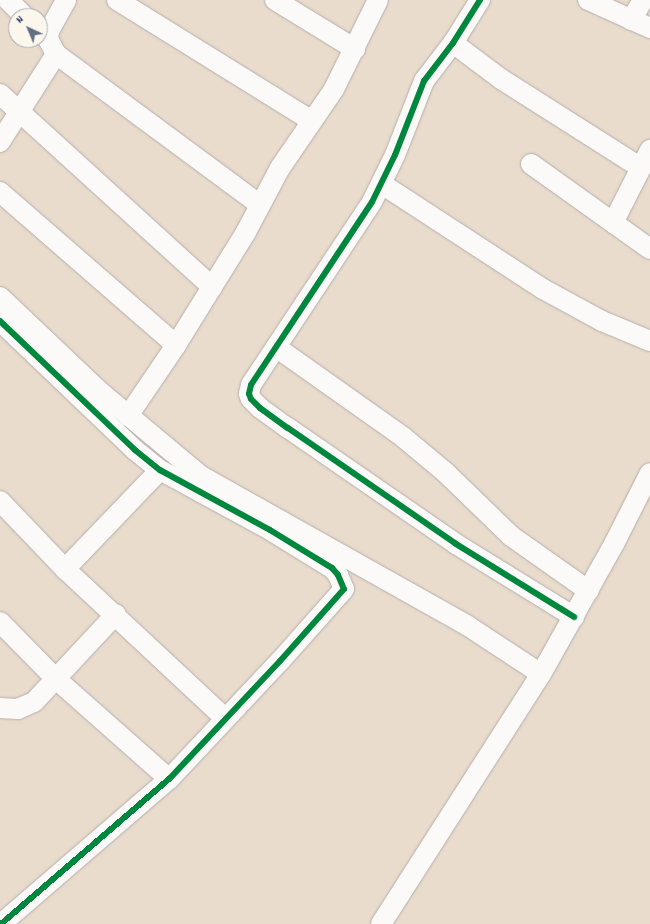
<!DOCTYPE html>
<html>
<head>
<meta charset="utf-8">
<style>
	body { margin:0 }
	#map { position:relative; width:650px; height:924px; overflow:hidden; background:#e9dccd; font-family:Dekko,sans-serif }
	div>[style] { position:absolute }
	.roads { filter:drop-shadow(0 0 1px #b5aeaa) drop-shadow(0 0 1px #b5aeaa) }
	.minor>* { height:20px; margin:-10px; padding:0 10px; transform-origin:10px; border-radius:10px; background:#fcfaf8 }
	.cycleway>* { height:6px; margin:-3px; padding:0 3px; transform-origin:3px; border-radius:3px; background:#00873e }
	span { translate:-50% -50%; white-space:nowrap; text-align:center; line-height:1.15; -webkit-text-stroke:3.5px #fbf7ec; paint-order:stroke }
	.north { position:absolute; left:8px; top:8px; width:40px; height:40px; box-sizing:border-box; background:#fbf7ec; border:1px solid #a1a7b3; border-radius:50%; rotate:316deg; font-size:11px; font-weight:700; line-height:16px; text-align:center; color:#1b2f5e }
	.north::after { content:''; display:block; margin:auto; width:14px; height:18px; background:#636c85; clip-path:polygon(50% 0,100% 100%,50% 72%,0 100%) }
</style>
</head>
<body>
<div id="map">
	<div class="roads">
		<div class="minor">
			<i style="left:8px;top:0;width:23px;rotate:45deg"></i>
			<i style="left:117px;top:0;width:229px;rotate:31.8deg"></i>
			<i style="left:275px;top:0;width:94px;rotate:31.5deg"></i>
			<i style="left:480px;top:0;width:51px;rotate:122.1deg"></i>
			<i style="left:453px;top:43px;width:48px;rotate:127.3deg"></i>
			<i style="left:424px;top:81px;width:79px;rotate:111.4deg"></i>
			<i style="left:395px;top:155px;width:52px;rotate:116.1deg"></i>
			<i style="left:372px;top:202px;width:219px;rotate:123.5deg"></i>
			<i style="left:251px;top:385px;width:9px;rotate:103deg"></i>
			<i style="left:249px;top:394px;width:5px;rotate:68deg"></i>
			<i style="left:251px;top:399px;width:13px;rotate:45deg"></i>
			<i style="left:260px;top:408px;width:34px;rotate:36deg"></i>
			<i style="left:288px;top:428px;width:204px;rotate:34.6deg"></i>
			<i style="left:456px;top:544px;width:139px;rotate:31.7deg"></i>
			<i style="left:588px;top:0;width:68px;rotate:24.3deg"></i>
			<i style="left:631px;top:20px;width:23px;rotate:-59deg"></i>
			<i style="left:453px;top:43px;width:60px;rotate:36.9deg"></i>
			<i style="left:501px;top:79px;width:166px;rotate:32.4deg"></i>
			<i style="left:56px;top:54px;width:254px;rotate:36.5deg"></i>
			<i style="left:0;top:94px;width:287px;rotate:42.3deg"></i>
			<i style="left:0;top:142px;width:104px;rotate:-57.5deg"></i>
			<i style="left:56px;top:54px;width:17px;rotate:-118deg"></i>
			<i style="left:48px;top:39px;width:8px;rotate:-83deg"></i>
			<i style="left:49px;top:31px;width:35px;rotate:-61deg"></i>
			<i style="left:531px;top:164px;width:146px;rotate:35.5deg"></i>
			<i style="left:382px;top:184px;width:192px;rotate:33.1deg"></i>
			<i style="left:543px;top:289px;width:67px;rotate:28.5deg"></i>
			<i style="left:602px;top:321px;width:52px;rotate:22.6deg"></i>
			<i style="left:0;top:192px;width:233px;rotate:41deg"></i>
			<i style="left:613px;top:223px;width:82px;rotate:-63.1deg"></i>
			<i style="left:0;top:297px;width:137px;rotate:43.5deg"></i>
			<i style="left:99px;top:391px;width:133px;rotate:39.8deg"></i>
			<i style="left:201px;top:476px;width:306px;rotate:29.3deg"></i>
			<i style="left:468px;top:626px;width:87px;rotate:33.3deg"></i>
			<i style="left:0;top:321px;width:187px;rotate:43.7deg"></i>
			<i style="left:135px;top:450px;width:32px;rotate:39deg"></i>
			<i style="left:160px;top:470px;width:125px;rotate:28.6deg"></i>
			<i style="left:270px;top:530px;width:73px;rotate:31.5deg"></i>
			<i style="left:332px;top:568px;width:9px;rotate:49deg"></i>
			<i style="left:338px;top:575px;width:15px;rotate:67deg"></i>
			<i style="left:344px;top:589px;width:96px;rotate:131.6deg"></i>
			<i style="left:280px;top:661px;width:162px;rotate:133.2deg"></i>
			<i style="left:169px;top:779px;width:222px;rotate:139.2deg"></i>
			<i style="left:276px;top:347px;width:156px;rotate:35.3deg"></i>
			<i style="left:403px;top:437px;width:55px;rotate:39.8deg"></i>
			<i style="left:445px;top:472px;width:92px;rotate:44.1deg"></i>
			<i style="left:511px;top:536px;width:95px;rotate:35.2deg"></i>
			<i style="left:128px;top:416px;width:86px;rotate:-55.9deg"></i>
			<i style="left:176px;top:345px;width:133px;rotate:-58.2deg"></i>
			<i style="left:246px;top:232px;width:72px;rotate:-62deg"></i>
			<i style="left:280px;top:168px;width:96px;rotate:-55.6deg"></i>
			<i style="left:334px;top:89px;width:99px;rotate:-63.7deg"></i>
			<i style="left:0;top:501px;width:94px;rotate:46.3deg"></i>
			<i style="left:65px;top:569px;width:219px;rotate:43deg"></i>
			<i style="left:65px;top:569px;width:137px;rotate:-46.2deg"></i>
			<i style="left:0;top:622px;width:80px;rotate:45.5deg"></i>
			<i style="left:56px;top:679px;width:151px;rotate:41.5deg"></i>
			<i style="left:0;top:708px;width:18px;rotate:3deg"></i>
			<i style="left:18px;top:709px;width:17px;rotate:-24deg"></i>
			<i style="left:34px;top:702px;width:120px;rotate:-47deg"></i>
			<i style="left:381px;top:924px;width:297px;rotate:-57.4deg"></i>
			<i style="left:541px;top:674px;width:151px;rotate:-60.7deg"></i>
			<i style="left:615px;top:542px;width:77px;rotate:-63.1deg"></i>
		</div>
	</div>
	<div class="cycleway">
		<i style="left:480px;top:0;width:51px;rotate:122.1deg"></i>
		<i style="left:453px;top:43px;width:48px;rotate:127.3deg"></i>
		<i style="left:424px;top:81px;width:79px;rotate:111.4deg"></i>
		<i style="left:395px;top:155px;width:52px;rotate:116.1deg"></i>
		<i style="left:372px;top:202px;width:219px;rotate:123.5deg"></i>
		<i style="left:251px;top:385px;width:9px;rotate:103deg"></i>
		<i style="left:249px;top:394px;width:5px;rotate:68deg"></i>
		<i style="left:251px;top:399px;width:13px;rotate:45deg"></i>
		<i style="left:260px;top:408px;width:34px;rotate:36deg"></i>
		<i style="left:288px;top:428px;width:204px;rotate:34.6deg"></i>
		<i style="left:456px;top:544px;width:139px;rotate:31.7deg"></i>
		<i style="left:0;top:321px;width:187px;rotate:43.7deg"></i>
		<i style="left:135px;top:450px;width:32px;rotate:39deg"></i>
		<i style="left:160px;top:470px;width:125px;rotate:28.6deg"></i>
		<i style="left:270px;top:530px;width:73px;rotate:31.5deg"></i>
		<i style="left:332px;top:568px;width:9px;rotate:49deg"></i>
		<i style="left:338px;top:575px;width:15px;rotate:67deg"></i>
		<i style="left:344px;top:589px;width:96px;rotate:131.6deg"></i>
		<i style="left:280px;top:661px;width:162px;rotate:133.2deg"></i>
		<i style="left:169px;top:779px;width:222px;rotate:139.2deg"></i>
	</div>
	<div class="north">N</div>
</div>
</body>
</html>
